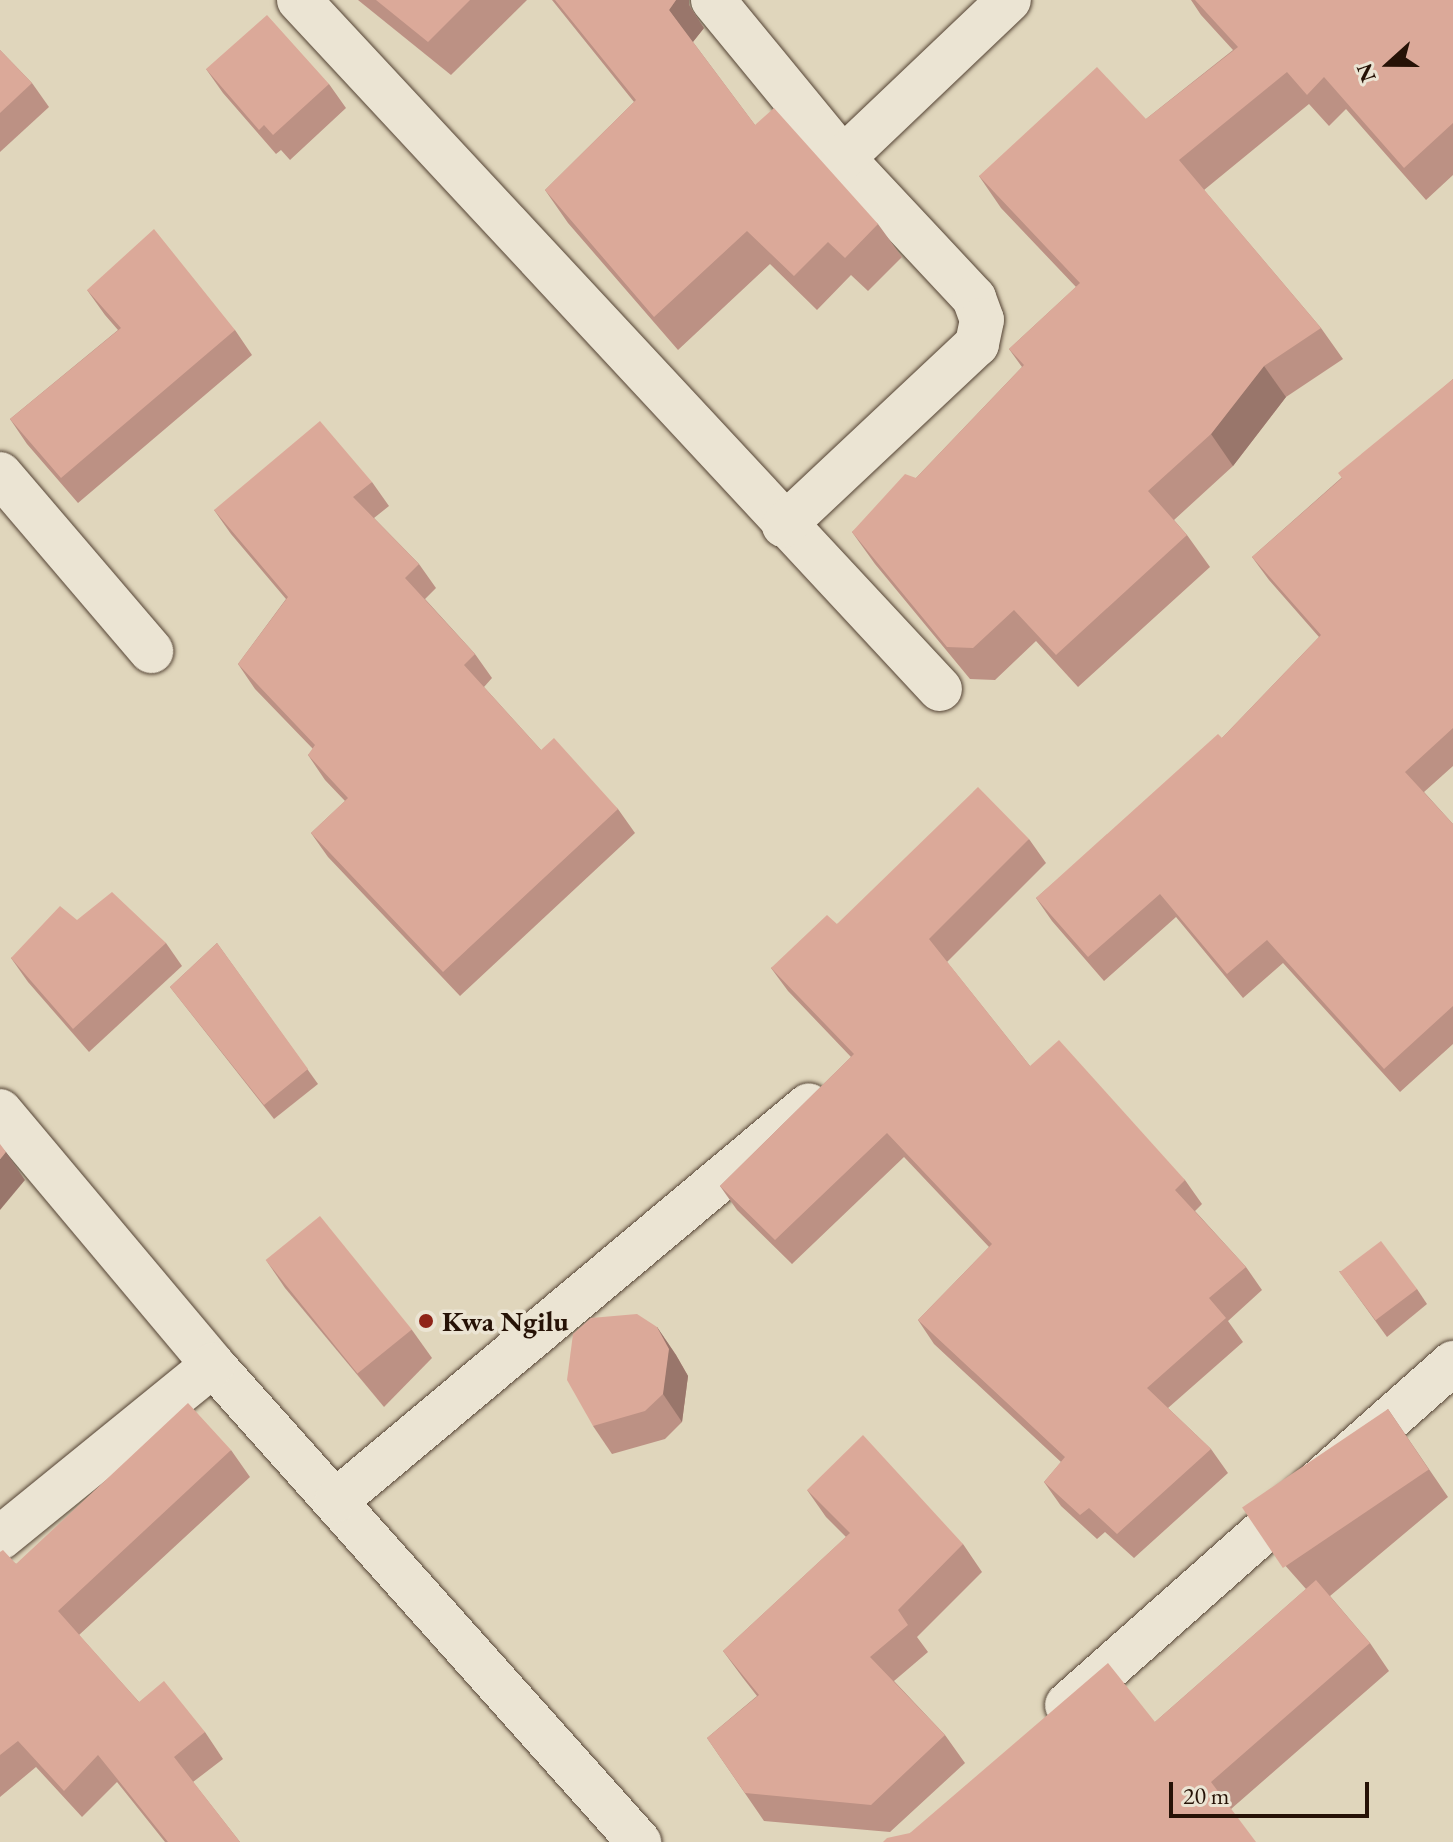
<!DOCTYPE html>
<html>
<head>
<meta charset="utf-8">
<style>
	body { margin:0 }
	#map { position:relative; width:1453px; height:1842px; overflow:hidden; background:#e0d6bc; font-family:"EB Garamond",serif }
	div>[style] { position:absolute }
	.roads { filter:drop-shadow(0 0 2px #544334) drop-shadow(0 0 2px #544334) }
	.street>* { height:44px; margin:-22px; padding:0 22px; transform-origin:22px; border-radius:22px; background:#ebe4d3 }
	.wall>* { inset:0; background:#bc9184 }
	.shaded-wall>* { inset:0; background:#99766b }
	.building>* { inset:0; background:#dba999; transform-origin:0 0 }
	.dots>* { width:22px; height:22px; translate:-50% -50%; box-sizing:border-box; border:4px solid #ebe4d3; border-radius:50% }
	span { translate:-50% -50%; white-space:nowrap; text-align:center; line-height:1.15; -webkit-text-stroke:7px #ebe4d3; paint-order:stroke }
	.poi-label { font-size:28px; color:#261206; font-weight:700 }
	.left { translate:0 -50%; text-align:left }
	.north { position:absolute; left:1349px; top:24px; width:80px; height:80px; -webkit-text-stroke:6px #ebe4d3; paint-order:stroke; rotate:249deg; font-size:22px; font-weight:700; line-height:32px; text-align:center; color:#261206 }
	.north::after { content:''; display:block; margin:auto; width:28px; height:36px; background:#261206; clip-path:polygon(50% 0,100% 100%,50% 72%,0 100%) }
	.scale { position:absolute; left:1169px; top:1782px; width:200px; height:36px; box-sizing:border-box; border:4px solid #261206; border-top:0; padding-left:10px; font-size:24px; line-height:28px; white-space:nowrap; color:#261206; -webkit-text-stroke:6px #ebe4d3; paint-order:stroke }
</style>
</head>
<body>
<div id="map">
	<div class="roads">
		<div class="street">
			<i style="left:299px;top:0;width:941px;rotate:47.07deg"></i>
			<i style="left:713px;top:0;width:205px;rotate:50.6deg"></i>
			<i style="left:843px;top:158px;width:192px;rotate:46.9deg"></i>
			<i style="left:974px;top:298px;width:23px;rotate:70deg"></i>
			<i style="left:982px;top:320px;width:25px;rotate:102deg"></i>
			<i style="left:977px;top:344px;width:265px;rotate:136.8deg"></i>
			<i style="left:843px;top:158px;width:229px;rotate:-43.6deg"></i>
			<i style="left:0;top:474px;width:233px;rotate:49.5deg"></i>
			<i style="left:0;top:1111px;width:331px;rotate:50deg"></i>
			<i style="left:213px;top:1365px;width:640px;rotate:48.23deg"></i>
			<i style="left:337px;top:1500px;width:615px;rotate:-39.92deg"></i>
			<i style="left:0;top:1538px;width:274px;rotate:-39.1deg"></i>
			<i style="left:1067px;top:1705px;width:516px;rotate:-41.54deg"></i>
		</div>
	</div>
	<div class="wall">
		<i style="clip-path:polygon(358px 0,527px 0,451px 75px)"></i>
		<i style="clip-path:polygon(552px 0,689px 0,689px 5px,704px 28px,693px 42px,755px 125px,878px 224px,902px 257px,868px 291px,851px 275px,817px 310px,770px 264px,678px 350px,568px 223px,545px 190px,634px 102px)"></i>
		<i style="clip-path:polygon(1191px 0,1453px 0,1453px 175px,1426px 200px,1346px 109px,1329px 126px,1309px 104px,1204px 190px,1321px 328px,1343px 359px,1286px 397px,1233px 466px,1174px 520px,1187px 535px,1210px 567px,1078px 687px,1036px 641px,995px 680px,970px 679px,875px 564px,852px 532px,916px 478px,1022px 367px,1009px 349px,1076px 287px,1001px 208px,979px 176px,1146px 119px,1233px 50px,1201px 15px)"></i>
		<i style="clip-path:polygon(0 50px,32px 83px,49px 107px,0 152px)"></i>
		<i style="clip-path:polygon(206px 69px,329px 84px,346px 108px,290px 160px,281px 150px,276px 154px,223px 93px)"></i>
		<i style="clip-path:polygon(87px 290px,235px 330px,252px 355px,78px 503px,27px 444px,10px 419px,118px 330px,105px 315px)"></i>
		<i style="clip-path:polygon(1453px 379px,1453px 766px,1424px 792px,1453px 824px,1453px 1044px,1400px 1092px,1283px 963px,1243px 998px,1176px 917px,1104px 981px,1052px 921px,1036px 898px,1222px 738px,1319px 637px,1269px 580px,1252px 557px)"></i>
		<i style="clip-path:polygon(372px 482px,389px 506px,374px 518px,419px 564px,436px 588px,425px 599px,475px 654px,492px 678px,484px 687px,541px 750px,618px 809px,635px 833px,460px 996px,328px 857px,311px 833px,345px 801px,325px 780px,308px 755px,313px 749px,255px 689px,238px 664px,286px 599px,231px 534px,214px 510px)"></i>
		<i style="clip-path:polygon(1029px 839px,1046px 863px,947px 962px,1030px 1066px,1185px 1180px,1202px 1204px,1195px 1211px,1246px 1267px,1262px 1290px,1228px 1321px,1243px 1342px,1168px 1408px,1211px 1449px,1228px 1473px,1134px 1558px,1105px 1532px,1097px 1539px,1061px 1506px,1044px 1482px,1061px 1462px,934px 1344px,918px 1320px,989px 1247px,904px 1157px,792px 1264px,737px 1210px,720px 1186px,851px 1057px,788px 991px,771px 968px,837px 924px)"></i>
		<i style="clip-path:polygon(77px 920px,166px 943px,182px 966px,89px 1052px,28px 982px,11px 958px)"></i>
		<i style="clip-path:polygon(217px 943px,318px 1084px,274px 1119px,170px 987px)"></i>
		<i style="clip-path:polygon(266px 1260px,412px 1330px,432px 1358px,384px 1407px,285px 1288px)"></i>
		<i style="clip-path:polygon(1339px 1271px,1417px 1289px,1427px 1304px,1387px 1337px)"></i>
		<i style="clip-path:polygon(657px 1327px,676px 1355px,688px 1376px,682px 1422px,665px 1439px,612px 1454px,593px 1426px)"></i>
		<i style="clip-path:polygon(1388px 1409px,1448px 1497px,1330px 1596px,1370px 1643px,1389px 1671px,1231px 1809px,910px 1833px,1155px 1722px,1306px 1589px,1275px 1554px,1256px 1526px)"></i>
		<i style="clip-path:polygon(231px 1450px,250px 1477px,79px 1635px,139px 1702px,205px 1732px,223px 1759px,193px 1782px,240px 1842px,165px 1842px,117px 1782px,82px 1817px,36px 1767px,0 1797px,0 1552px,16px 1564px)"></i>
		<i style="clip-path:polygon(807px 1490px,963px 1544px,982px 1572px,917px 1637px,928px 1652px,894px 1681px,945px 1735px,965px 1763px,890px 1832px,764px 1821px,707px 1738px,757px 1696px,743px 1678px,723px 1651px,846px 1537px,826px 1517px)"></i>
	</div>
	<div class="shaded-wall">
		<i style="clip-path:polygon(676px 0,689px 0,689px 5px,704px 28px,692px 43px,669px 10px)"></i>
		<i style="clip-path:polygon(1264px 366px,1286px 397px,1233px 466px,1211px 434px)"></i>
		<i style="clip-path:polygon(6px 1152px,25px 1180px,0 1210px,0 1159px)"></i>
		<i style="clip-path:polygon(657px 1327px,676px 1355px,688px 1376px,682px 1422px,663px 1394px)"></i>
	</div>
	<div class="building">
		<i style="clip-path:polygon(376px 0,470px 0,428px 42px)"></i>
		<i style="clip-path:polygon(555px 0,676px 0,669px 10px,755px 125px,774px 108px,878px 224px,845px 258px,828px 242px,794px 276px,747px 231px,654px 317px,545px 190px,636px 100px)"></i>
		<i style="clip-path:polygon(1195px 0,1453px 0,1453px 123px,1404px 168px,1324px 77px,1307px 95px,1287px 72px,1179px 160px,1321px 328px,1264px 366px,1211px 434px,1148px 491px,1187px 535px,1056px 655px,1014px 610px,973px 648px,947px 647px,852px 532px,905px 474px,916px 478px,1024px 365px,1009px 349px,1080px 283px,979px 176px,1097px 67px,1146px 119px,1238px 47px)"></i>
		<i style="clip-path:polygon(267px 15px,329px 84px,273px 135px,264px 125px,259px 130px,206px 69px)"></i>
		<i style="clip-path:polygon(0 50px,32px 83px,0 113px)"></i>
		<i style="clip-path:polygon(154px 229px,235px 330px,61px 478px,10px 419px,121px 328px,87px 290px)"></i>
		<i style="clip-path:polygon(1453px 379px,1453px 728px,1405px 772px,1453px 824px,1453px 1006px,1384px 1069px,1267px 940px,1227px 974px,1160px 894px,1088px 957px,1036px 898px,1218px 734px,1222px 738px,1321px 635px,1252px 557px,1342px 478px,1338px 473px)"></i>
		<i style="clip-path:polygon(320px 421px,372px 482px,353px 497px,419px 564px,405px 578px,475px 654px,464px 665px,541px 750px,554px 738px,618px 809px,443px 972px,311px 833px,348px 798px,308px 755px,315px 745px,238px 664px,288px 597px,214px 510px)"></i>
		<i style="clip-path:polygon(978px 787px,1029px 839px,929px 939px,1030px 1066px,1059px 1040px,1185px 1180px,1175px 1190px,1246px 1267px,1209px 1298px,1226px 1318px,1147px 1388px,1211px 1449px,1117px 1534px,1089px 1508px,1080px 1515px,1044px 1482px,1065px 1457px,918px 1320px,992px 1244px,887px 1133px,775px 1240px,720px 1186px,854px 1054px,771px 968px,827px 915px,837px 924px)"></i>
		<i style="clip-path:polygon(112px 892px,166px 943px,73px 1029px,11px 958px,60px 906px,77px 920px)"></i>
		<i style="clip-path:polygon(217px 943px,308px 1069px,264px 1105px,170px 987px)"></i>
		<i style="clip-path:polygon(0 1144px,6px 1152px,0 1159px)"></i>
		<i style="left:320px;top:1216px;width:146px;height:70px;rotate:51deg"></i>
		<i style="left:1381px;top:1241px;width:60px;height:52px;rotate:53deg"></i>
		<i style="clip-path:polygon(637px 1314px,657px 1327px,669px 1349px,663px 1394px,645px 1411px,593px 1426px,567px 1380px,573px 1334px,591px 1318px)"></i>
		<i style="clip-path:polygon(188px 1403px,231px 1450px,58px 1611px,139px 1702px,164px 1681px,205px 1732px,174px 1757px,240px 1842px,168px 1842px,98px 1755px,64px 1791px,18px 1741px,0 1755px,0 1552px,3px 1550px,16px 1564px)"></i>
		<i style="left:1388px;top:1409px;width:73px;height:176px;rotate:56deg"></i>
		<i style="clip-path:polygon(863px 1435px,963px 1544px,898px 1610px,908px 1625px,870px 1657px,945px 1735px,871px 1805px,745px 1793px,707px 1738px,759px 1695px,723px 1651px,850px 1533px,807px 1490px)"></i>
		<i style="clip-path:polygon(1316px 1580px,1370px 1643px,1211px 1782px,1256px 1842px,883px 1842px,887px 1838px,910px 1833px,1108px 1663px,1155px 1722px)"></i>
	</div>
	<div class="dots">
		<i style="left:426px;top:1321px;background:#8f2418"></i>
	</div>
	<div class="poi-label">
		<span class="left" style="left:442px;top:1321px">Kwa Ngilu</span>
	</div>
	<div class="north">N</div>
	<div class="scale">20 m</div>
</div>
</body>
</html>
